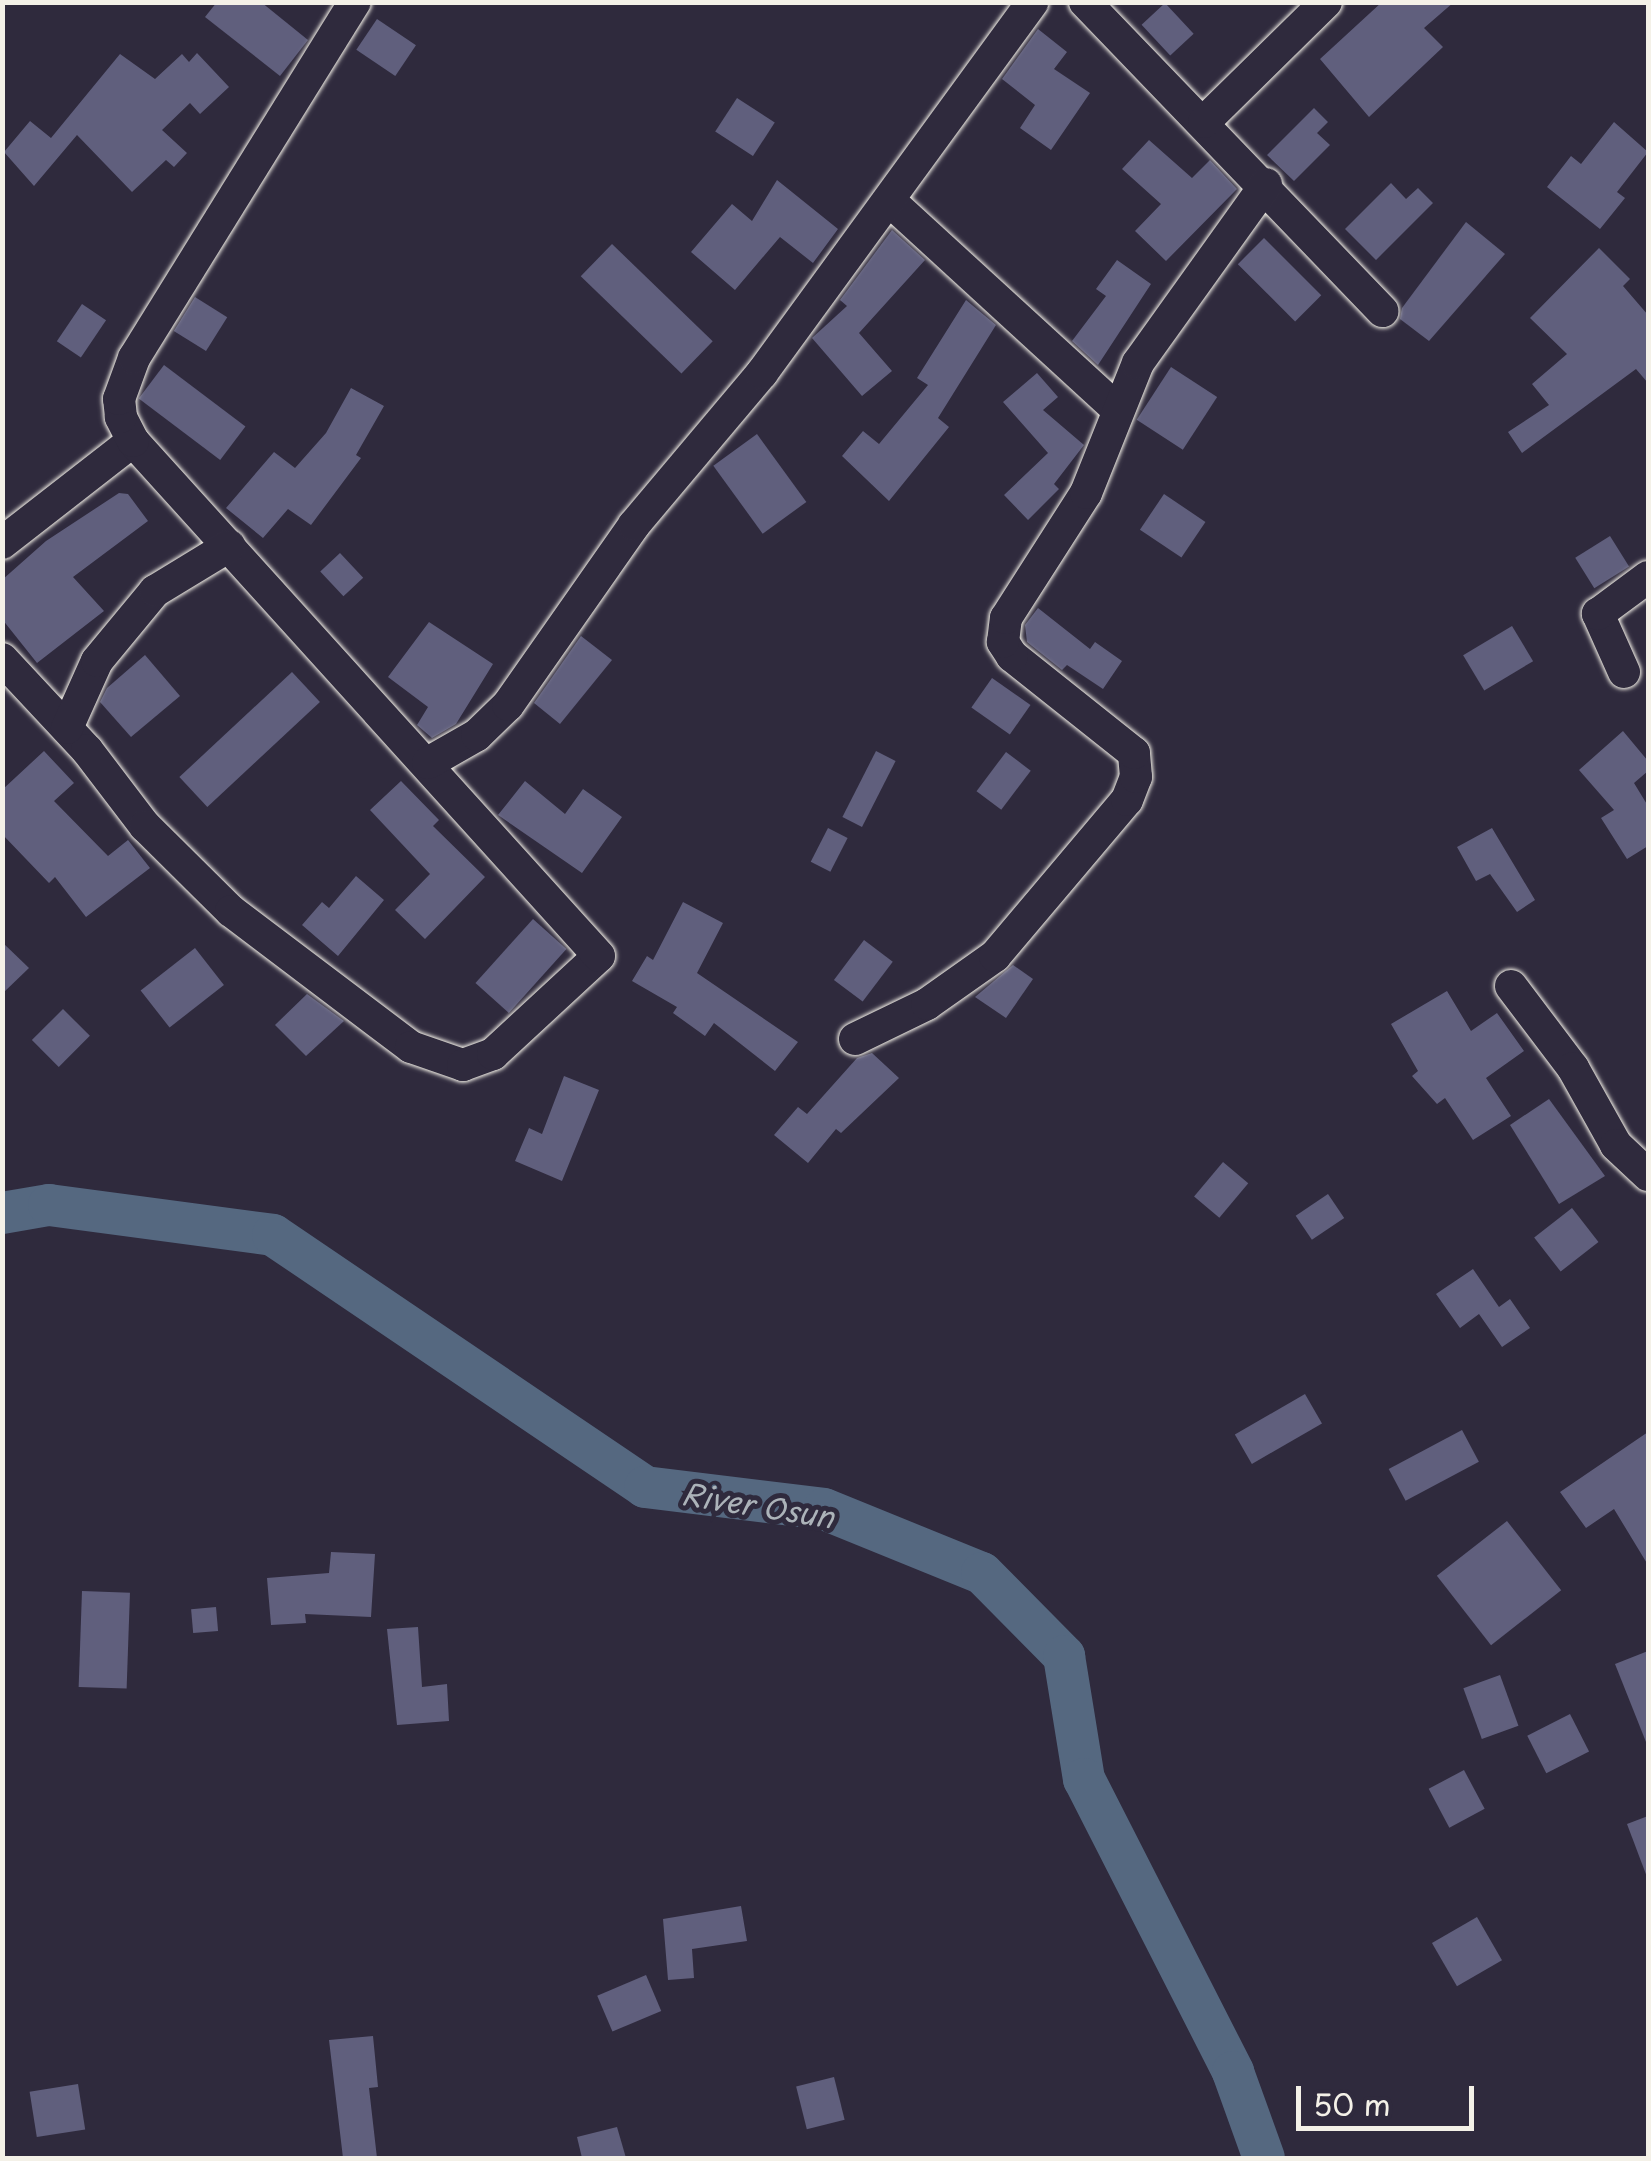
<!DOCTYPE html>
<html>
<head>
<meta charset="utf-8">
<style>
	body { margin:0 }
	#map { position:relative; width:1651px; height:2161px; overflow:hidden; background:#2f2a3d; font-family:"Playpen Sans",sans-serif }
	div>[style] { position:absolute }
	.river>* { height:42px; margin:-21px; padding:0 21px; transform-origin:21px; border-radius:21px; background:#556880 }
	.building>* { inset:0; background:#605f7d; transform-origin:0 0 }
	.roads { filter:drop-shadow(0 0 2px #f4f1e8) drop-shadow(0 0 2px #f4f1e8) }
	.minor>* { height:32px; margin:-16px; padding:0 16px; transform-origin:16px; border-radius:16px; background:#2f2a3d }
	span { translate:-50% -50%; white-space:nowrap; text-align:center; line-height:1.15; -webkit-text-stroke:10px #2f2a3d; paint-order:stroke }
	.water-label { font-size:30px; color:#acb3b9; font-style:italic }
	.frame { position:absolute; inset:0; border:5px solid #f4f1e8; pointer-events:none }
	.scale { position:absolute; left:1296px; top:2086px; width:178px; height:45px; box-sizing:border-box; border:5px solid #f4f1e8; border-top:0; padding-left:12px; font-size:30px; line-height:35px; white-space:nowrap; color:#f4f1e8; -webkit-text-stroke:8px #2f2a3d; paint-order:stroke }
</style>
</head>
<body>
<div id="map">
	<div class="river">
		<i style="left:2px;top:1213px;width:48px;rotate:-9.7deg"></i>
		<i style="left:49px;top:1205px;width:226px;rotate:7.6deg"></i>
		<i style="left:273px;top:1235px;width:449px;rotate:34.1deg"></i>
		<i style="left:645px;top:1487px;width:180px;rotate:7deg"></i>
		<i style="left:824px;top:1509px;width:170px;rotate:22.1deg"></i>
		<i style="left:982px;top:1573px;width:117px;rotate:45.3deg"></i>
		<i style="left:1064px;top:1656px;width:125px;rotate:80.8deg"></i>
		<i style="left:1084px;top:1779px;width:329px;rotate:63deg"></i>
		<i style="left:1233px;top:2072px;width:91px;rotate:70.2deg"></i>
	</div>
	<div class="building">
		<i style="clip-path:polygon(217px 2px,261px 2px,308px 40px,280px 76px,205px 17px)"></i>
		<i style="clip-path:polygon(1382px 2px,1454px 2px,1424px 28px,1443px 47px,1369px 117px,1320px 59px)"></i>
		<i style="left:1165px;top:3px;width:42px;height:32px;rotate:47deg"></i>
		<i style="left:377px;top:19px;width:47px;height:37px;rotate:34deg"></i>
		<i style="clip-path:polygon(1038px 29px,1067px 52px,1054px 69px,1090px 93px,1051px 150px,1020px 128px,1035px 105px,1002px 79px)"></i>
		<i style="clip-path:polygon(197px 53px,229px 87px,200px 114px,190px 103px,162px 130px,187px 153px,174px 167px,166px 160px,132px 192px,77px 135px,34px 186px,4px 152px,30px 121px,51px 138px,120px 54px,155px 79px,182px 54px,189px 62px)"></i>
		<i style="left:737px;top:98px;width:45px;height:40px;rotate:33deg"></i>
		<i style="clip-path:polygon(1314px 108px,1328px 122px,1317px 133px,1330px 145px,1294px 181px,1267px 155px)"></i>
		<i style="clip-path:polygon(1614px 122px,1648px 152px,1617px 192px,1625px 198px,1600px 229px,1547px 187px,1571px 156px,1581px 164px)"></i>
		<i style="clip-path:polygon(1149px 140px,1192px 178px,1210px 160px,1237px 189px,1166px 261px,1135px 231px,1161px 204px,1122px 169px)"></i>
		<i style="clip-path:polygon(777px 180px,838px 229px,813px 263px,780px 237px,735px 290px,691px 252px,732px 204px,752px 221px)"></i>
		<i style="clip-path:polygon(1391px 183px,1406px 199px,1418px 188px,1433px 203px,1376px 260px,1345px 229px)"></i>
		<i style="clip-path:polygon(1466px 222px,1505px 254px,1429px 341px,1400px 319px,1402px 308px)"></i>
		<i style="clip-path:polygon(892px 230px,925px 260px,859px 333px,892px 371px,862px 396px,812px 338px,847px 306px,840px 300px)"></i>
		<i style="left:1264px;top:238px;width:81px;height:37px;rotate:45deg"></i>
		<i style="left:612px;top:244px;width:140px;height:45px;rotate:44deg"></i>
		<i style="clip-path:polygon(1599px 248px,1630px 279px,1623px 286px,1648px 315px,1648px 383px,1636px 369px,1522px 453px,1508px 432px,1549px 405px,1532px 384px,1567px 354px,1530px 318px)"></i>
		<i style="clip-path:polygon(1117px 260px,1151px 284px,1098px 365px,1072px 341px,1106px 296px,1096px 289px)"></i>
		<i style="left:195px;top:297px;width:38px;height:40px;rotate:32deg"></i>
		<i style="clip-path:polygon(966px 300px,996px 325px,938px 418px,949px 427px,889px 501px,842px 456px,863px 431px,879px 444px,928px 385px,917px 378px)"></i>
		<i style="left:82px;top:304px;width:29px;height:45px;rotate:34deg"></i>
		<i style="left:164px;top:365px;width:102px;height:42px;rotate:37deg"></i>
		<i style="left:1171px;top:367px;width:55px;height:63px;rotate:33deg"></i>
		<i style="clip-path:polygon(1037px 373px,1058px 397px,1043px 410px,1084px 445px,1054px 484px,1059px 489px,1028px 520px,1004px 495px,1048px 453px,1003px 402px)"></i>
		<i style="clip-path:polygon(351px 388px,384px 406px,356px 455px,361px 458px,311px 525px,288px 509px,263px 538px,226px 508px,274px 452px,295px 468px,326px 433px)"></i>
		<i style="left:757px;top:434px;width:84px;height:54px;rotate:54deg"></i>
		<i style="clip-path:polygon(119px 493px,128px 494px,148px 521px,73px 577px,104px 611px,37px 663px,2px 619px,2px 580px,46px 541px)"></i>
		<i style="left:1164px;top:494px;width:50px;height:43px;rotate:34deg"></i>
		<i style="left:1610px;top:536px;width:36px;height:41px;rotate:58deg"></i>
		<i style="left:340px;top:553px;width:34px;height:27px;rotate:47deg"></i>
		<i style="clip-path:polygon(1038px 608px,1090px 649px,1095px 642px,1122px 661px,1103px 689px,1067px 665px,1062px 670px,1027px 642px,1025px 625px)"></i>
		<i style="clip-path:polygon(429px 622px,493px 664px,456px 724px,432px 738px,417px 725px,428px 707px,388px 677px)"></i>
		<i style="left:1512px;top:626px;width:41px;height:57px;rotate:59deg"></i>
		<i style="clip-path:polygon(581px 636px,612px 660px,560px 724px,534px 703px)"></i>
		<i style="clip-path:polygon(145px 655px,180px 696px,131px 737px,100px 702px,107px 688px)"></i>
		<i style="left:292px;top:672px;width:41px;height:154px;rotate:47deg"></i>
		<i style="left:992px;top:678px;width:47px;height:36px;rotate:35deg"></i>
		<i style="clip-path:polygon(1623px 731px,1648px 761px,1648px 771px,1634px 783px,1648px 806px,1648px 846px,1627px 859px,1601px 818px,1614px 810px,1579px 770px)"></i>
		<i style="clip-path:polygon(44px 751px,74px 783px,54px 801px,108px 856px,128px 840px,150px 868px,86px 917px,55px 877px,49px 883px,2px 834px,2px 790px)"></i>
		<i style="left:876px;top:751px;width:22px;height:74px;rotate:27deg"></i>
		<i style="left:1006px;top:752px;width:31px;height:49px;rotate:37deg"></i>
		<i style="clip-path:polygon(401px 781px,439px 820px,433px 826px,485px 877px,425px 939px,395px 910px,430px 874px,370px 810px)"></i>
		<i style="clip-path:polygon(525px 781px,565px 814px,583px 789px,622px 817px,582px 873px,498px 815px)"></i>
		<i style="left:828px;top:828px;width:22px;height:38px;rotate:27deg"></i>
		<i style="clip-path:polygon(1492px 828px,1535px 900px,1517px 912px,1490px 874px,1476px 881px,1457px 847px)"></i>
		<i style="clip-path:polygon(356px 876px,384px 900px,338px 956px,302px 925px,322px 902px,329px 908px)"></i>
		<i style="clip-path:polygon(683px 902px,723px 923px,697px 973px,798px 1042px,775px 1071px,714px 1023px,705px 1036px,673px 1013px,677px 1007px,632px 981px,647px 956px,653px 960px)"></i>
		<i style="left:533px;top:919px;width:45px;height:86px;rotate:42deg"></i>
		<i style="left:864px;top:940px;width:36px;height:50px;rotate:37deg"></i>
		<i style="clip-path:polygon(2px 942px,29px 968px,2px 994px)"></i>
		<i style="left:195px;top:948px;width:47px;height:69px;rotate:52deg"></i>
		<i style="clip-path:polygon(1013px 965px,1033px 979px,1006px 1018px,975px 997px)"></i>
		<i style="clip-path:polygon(1447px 991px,1471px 1031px,1497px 1013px,1524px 1051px,1486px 1078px,1511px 1116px,1473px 1140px,1445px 1098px,1437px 1104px,1412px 1076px,1418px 1071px,1391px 1024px)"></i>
		<i style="clip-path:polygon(307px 994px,344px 1021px,306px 1056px,275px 1025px)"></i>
		<i style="left:63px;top:1009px;width:38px;height:44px;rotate:45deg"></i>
		<i style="clip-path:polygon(872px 1053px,899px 1078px,841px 1133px,836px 1129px,808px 1163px,774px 1135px,798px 1107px,807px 1114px,857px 1058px)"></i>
		<i style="clip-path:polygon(564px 1076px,599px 1090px,562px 1181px,515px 1161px,529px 1128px,542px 1134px)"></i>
		<i style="clip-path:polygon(1549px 1099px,1605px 1176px,1559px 1204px,1510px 1125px)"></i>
		<i style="left:1223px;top:1162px;width:33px;height:45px;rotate:40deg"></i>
		<i style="left:1328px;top:1194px;width:29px;height:39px;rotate:56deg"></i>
		<i style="left:1572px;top:1208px;width:43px;height:48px;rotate:52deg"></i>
		<i style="clip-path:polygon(1473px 1269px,1499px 1307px,1510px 1299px,1530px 1328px,1502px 1347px,1479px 1314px,1460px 1328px,1436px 1294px)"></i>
		<i style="left:1305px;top:1394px;width:34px;height:81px;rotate:60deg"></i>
		<i style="left:1462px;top:1430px;width:36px;height:83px;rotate:62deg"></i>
		<i style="clip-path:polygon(1648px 1432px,1648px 1565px,1614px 1509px,1586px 1528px,1560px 1492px)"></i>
		<i style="left:1507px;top:1521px;width:88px;height:89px;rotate:52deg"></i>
		<i style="clip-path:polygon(331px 1552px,375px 1554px,371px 1617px,305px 1614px,306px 1623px,271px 1625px,267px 1578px,329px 1573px)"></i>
		<i style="left:82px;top:1591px;width:48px;height:96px;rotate:2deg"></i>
		<i style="left:216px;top:1607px;width:24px;height:25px;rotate:85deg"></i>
		<i style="clip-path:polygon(418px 1627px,422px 1687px,447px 1684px,449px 1721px,397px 1725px,387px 1629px)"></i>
		<i style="clip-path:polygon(1648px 1651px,1648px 1747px,1615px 1664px)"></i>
		<i style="left:1500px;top:1675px;width:54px;height:39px;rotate:70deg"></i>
		<i style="left:1570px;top:1714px;width:42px;height:48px;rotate:63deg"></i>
		<i style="left:1464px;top:1770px;width:44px;height:40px;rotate:62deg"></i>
		<i style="clip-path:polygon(1648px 1816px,1648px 1876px,1647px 1877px,1627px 1824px)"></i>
		<i style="clip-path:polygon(741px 1906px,747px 1941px,692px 1949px,694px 1978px,668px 1980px,663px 1919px)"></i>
		<i style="left:1477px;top:1917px;width:50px;height:52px;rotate:60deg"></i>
		<i style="left:646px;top:1975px;width:39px;height:53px;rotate:67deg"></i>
		<i style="clip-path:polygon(373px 2036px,378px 2087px,369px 2088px,377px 2158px,343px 2158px,329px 2040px)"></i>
		<i style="left:834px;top:2077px;width:44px;height:39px;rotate:76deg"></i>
		<i style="left:78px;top:2084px;width:46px;height:49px;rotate:81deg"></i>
		<i style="clip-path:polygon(617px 2127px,626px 2158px,582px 2158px,577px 2137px)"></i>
	</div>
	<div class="roads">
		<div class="minor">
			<i style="left:1085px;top:2px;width:429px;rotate:46.1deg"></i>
			<i style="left:1204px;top:122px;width:171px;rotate:-44.5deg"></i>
			<i style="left:890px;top:201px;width:305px;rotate:42.5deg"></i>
			<i style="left:2px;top:543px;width:166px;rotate:-37.9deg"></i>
			<i style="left:2px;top:659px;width:125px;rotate:47deg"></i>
			<i style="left:87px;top:750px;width:96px;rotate:52.7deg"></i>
			<i style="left:145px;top:826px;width:121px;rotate:44.7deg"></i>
			<i style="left:231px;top:911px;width:226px;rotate:37.1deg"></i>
			<i style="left:411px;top:1047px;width:55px;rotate:19.1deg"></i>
			<i style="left:463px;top:1065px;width:32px;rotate:-20deg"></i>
			<i style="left:493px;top:1054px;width:144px;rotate:-42.8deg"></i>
			<i style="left:599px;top:956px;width:695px;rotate:-132.14deg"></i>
			<i style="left:133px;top:441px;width:27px;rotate:-117deg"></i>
			<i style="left:121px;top:417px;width:18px;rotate:-96deg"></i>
			<i style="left:119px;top:399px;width:44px;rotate:-69.9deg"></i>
			<i style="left:134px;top:358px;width:419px;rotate:-58.2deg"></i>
			<i style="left:1624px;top:672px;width:64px;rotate:-114.1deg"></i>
			<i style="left:1598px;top:614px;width:62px;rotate:-36.5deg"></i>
			<i style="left:67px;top:728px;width:73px;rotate:-65.9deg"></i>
			<i style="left:97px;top:661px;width:91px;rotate:-50.4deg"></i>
			<i style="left:155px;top:591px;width:87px;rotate:-31.3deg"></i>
			<i style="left:428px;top:763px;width:56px;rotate:-29.7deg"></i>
			<i style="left:477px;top:735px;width:43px;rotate:-44.1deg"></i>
			<i style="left:508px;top:705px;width:220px;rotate:-55deg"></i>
			<i style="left:634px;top:525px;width:199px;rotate:-49.9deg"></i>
			<i style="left:762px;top:373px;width:459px;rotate:-53.9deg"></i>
			<i style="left:1511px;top:986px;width:103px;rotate:52.9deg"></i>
			<i style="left:1573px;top:1068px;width:88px;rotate:60.8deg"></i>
			<i style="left:1616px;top:1145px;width:44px;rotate:43.2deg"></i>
			<i style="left:855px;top:1039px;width:80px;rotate:-25.9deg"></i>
			<i style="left:927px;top:1004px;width:83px;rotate:-35.2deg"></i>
			<i style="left:995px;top:956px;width:204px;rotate:-49.8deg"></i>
			<i style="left:1127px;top:800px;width:25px;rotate:-69deg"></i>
			<i style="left:1136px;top:777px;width:24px;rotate:-95deg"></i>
			<i style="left:1134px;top:753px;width:156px;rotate:-141.5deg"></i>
			<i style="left:1012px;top:656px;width:17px;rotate:-123deg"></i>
			<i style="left:1003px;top:642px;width:24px;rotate:-83deg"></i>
			<i style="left:1006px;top:618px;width:148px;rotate:-57.4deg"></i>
			<i style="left:1086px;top:493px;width:140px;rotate:-68.2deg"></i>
			<i style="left:1138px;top:363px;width:220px;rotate:-54.4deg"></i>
		</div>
	</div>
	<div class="water-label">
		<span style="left:758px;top:1505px;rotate:9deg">River Osun</span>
	</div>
	<div class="frame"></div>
	<div class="scale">50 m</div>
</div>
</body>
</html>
